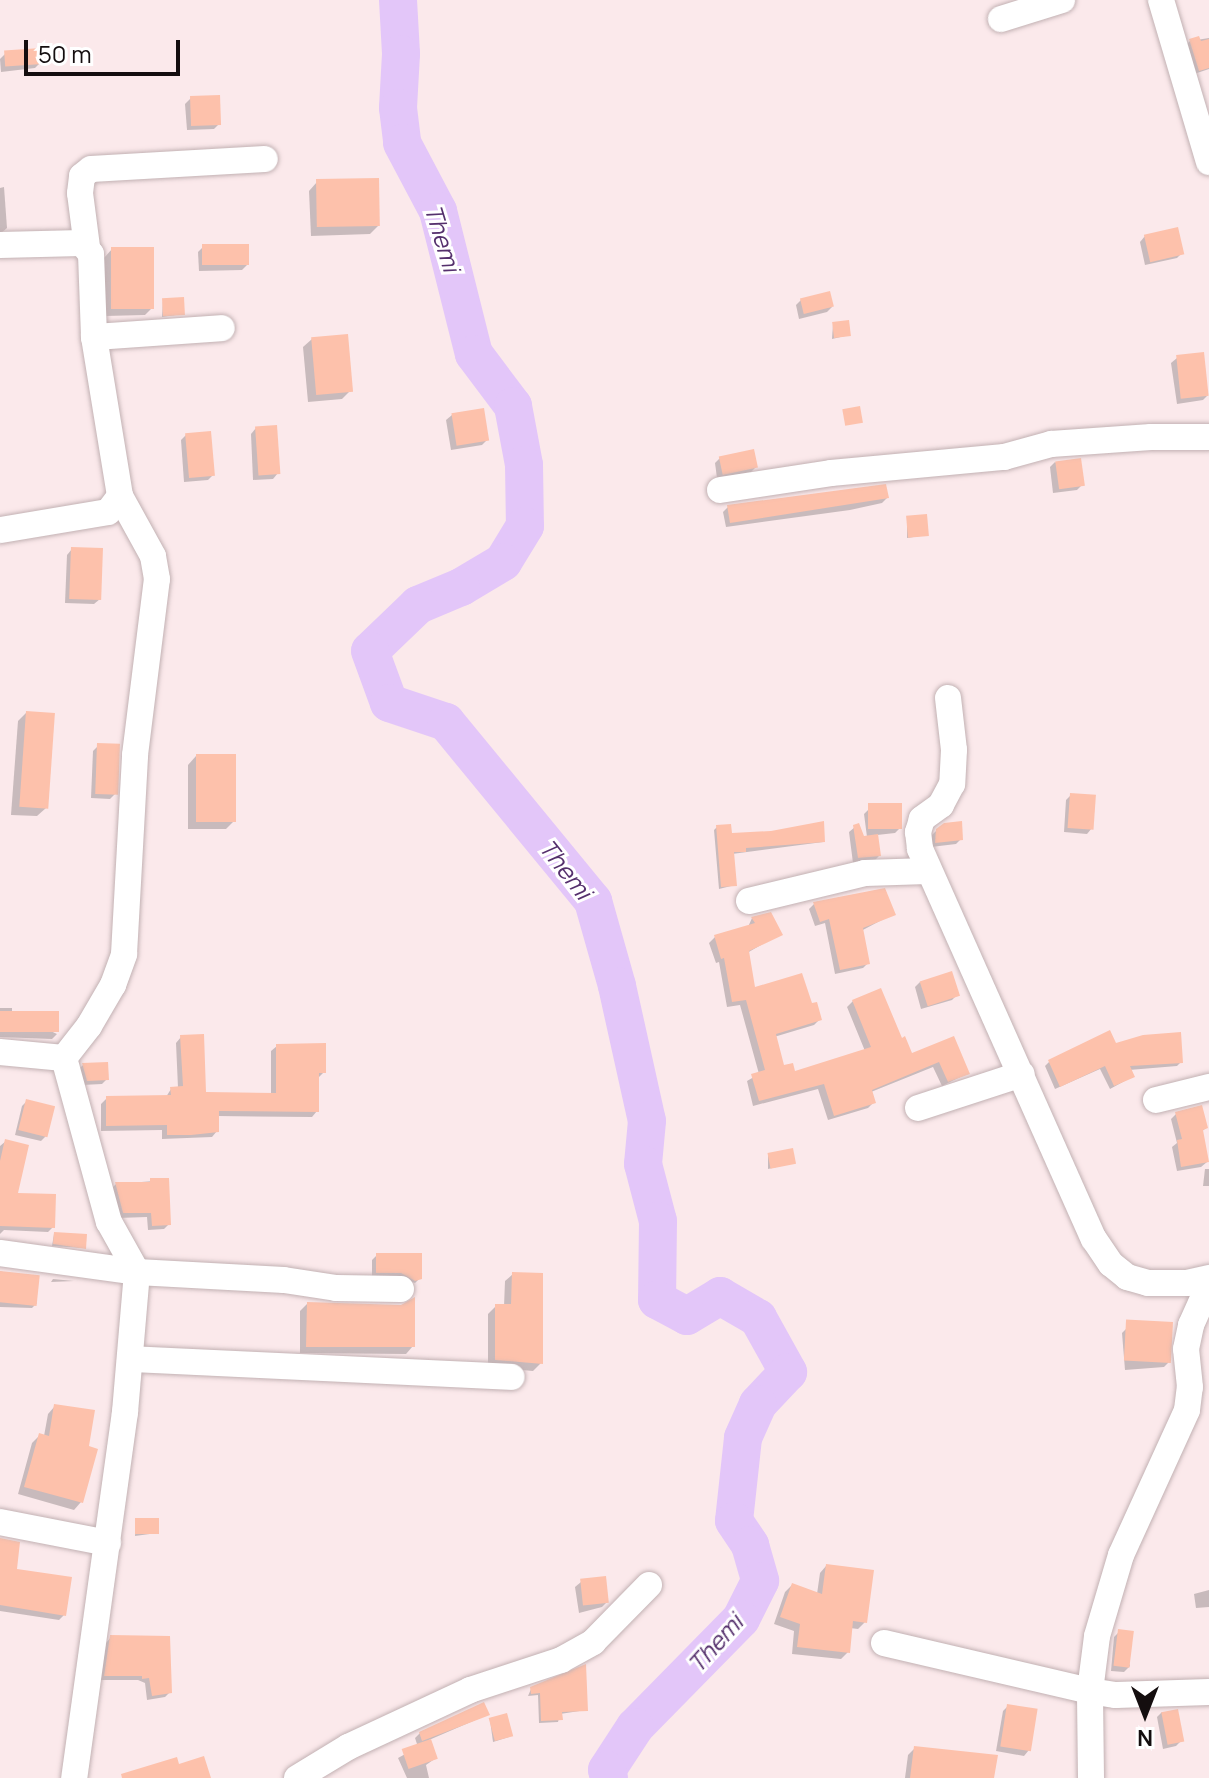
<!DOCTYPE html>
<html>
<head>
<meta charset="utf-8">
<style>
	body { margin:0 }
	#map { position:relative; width:1209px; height:1778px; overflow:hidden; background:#fbe9eb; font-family:Manrope,sans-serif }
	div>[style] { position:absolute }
	.shadow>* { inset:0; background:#0003 }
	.river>* { height:38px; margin:-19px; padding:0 19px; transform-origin:19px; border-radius:19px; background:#e3c6f9 }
	.building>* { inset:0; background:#fdc1ab; transform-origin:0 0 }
	.roads { filter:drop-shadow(0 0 2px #c2b1b3) drop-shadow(0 0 2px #c2b1b3) }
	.minor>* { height:26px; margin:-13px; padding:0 13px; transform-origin:13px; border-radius:13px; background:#fff }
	span { translate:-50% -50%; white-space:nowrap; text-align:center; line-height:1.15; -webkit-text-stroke:6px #fff; paint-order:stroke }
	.water-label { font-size:24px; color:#55306d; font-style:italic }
	.north { position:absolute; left:1105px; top:1674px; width:80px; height:80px; -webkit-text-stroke:6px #fff; paint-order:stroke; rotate:180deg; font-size:22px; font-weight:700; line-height:32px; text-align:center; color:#140e0f }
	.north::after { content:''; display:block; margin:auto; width:28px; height:36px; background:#140e0f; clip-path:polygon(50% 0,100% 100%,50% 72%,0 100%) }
	.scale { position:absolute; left:24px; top:40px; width:156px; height:36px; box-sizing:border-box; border:4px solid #140e0f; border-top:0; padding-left:10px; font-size:24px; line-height:28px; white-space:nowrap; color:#140e0f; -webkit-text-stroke:6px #fff; paint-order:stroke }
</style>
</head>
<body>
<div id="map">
	<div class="shadow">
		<i style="clip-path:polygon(1209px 38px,1209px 69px,1194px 74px,1185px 46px,1190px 41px)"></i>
		<i style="clip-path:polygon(5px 54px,40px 63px,35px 68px,1px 72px,0 59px)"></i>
		<i style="clip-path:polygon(191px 98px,219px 124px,214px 129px,187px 130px,185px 104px)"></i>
		<i style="clip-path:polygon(317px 182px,378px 226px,370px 234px,311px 236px,309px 191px)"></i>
		<i style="clip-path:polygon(4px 187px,7px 228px,0 234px,0 188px)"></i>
		<i style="clip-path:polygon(1145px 236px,1182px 253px,1177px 258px,1145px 265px,1140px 242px)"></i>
		<i style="clip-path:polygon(203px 247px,247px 265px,242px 270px,199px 271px,198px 252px)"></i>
		<i style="clip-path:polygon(112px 249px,153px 307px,145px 315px,105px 316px,104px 258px)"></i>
		<i style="clip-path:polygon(163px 300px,183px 314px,162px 317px)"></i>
		<i style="clip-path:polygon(801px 300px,832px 307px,827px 312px,799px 319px,796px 305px)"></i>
		<i style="clip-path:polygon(833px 324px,849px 335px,832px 339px)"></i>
		<i style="clip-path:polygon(312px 339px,350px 391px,342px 399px,308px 402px,303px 347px)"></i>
		<i style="clip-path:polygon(1177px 358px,1208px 395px,1203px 400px,1177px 404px,1171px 363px)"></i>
		<i style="clip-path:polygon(452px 415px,487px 440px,482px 445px,451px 450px,446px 420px)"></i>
		<i style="clip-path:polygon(256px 428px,278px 473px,273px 479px,253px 480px,251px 434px)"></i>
		<i style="clip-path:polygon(186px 435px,213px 475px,208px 480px,184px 482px,181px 440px)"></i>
		<i style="clip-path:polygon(720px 458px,756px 467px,751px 472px,717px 478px,715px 463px)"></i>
		<i style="clip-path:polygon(1055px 462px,1082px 485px,1077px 490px,1053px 493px,1050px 467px)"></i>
		<i style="clip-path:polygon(887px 498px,882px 503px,850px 510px,726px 527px,723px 512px,728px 507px)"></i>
		<i style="clip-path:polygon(907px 517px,927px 535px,907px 538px)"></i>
		<i style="clip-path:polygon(72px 549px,100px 599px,94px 604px,65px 603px,67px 555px)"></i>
		<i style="clip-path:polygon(26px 713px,46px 808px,37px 816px,11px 815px,18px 721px)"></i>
		<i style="clip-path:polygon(98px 746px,115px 794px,110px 799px,91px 798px,93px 751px)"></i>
		<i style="clip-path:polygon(196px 756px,234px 821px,226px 829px,188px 829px,188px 765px)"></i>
		<i style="clip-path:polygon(1071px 795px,1092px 828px,1087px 834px,1064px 832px,1066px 800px)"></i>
		<i style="clip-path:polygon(869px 809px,900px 828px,895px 833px,877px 835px,879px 856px,874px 861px,853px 863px,849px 832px,855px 827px,863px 838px,867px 837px,864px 814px)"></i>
		<i style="clip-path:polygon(717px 827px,730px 835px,823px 842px,732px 854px,735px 885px,719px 889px,714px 830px)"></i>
		<i style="clip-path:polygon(937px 830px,961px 839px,956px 844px,931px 847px,931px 836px)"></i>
		<i style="clip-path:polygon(814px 904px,893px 914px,861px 931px,868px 963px,863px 968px,835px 974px,825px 923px,815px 926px,809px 909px)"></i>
		<i style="clip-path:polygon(752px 918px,780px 934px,747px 953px,754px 989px,810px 1006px,820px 1019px,814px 1025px,774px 1037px,783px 1067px,794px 1073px,865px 1051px,847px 1007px,853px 1001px,901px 1041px,911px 1056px,953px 1038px,968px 1073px,942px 1086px,933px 1067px,871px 1092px,874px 1102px,868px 1108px,828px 1120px,818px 1089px,753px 1106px,747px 1081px,759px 1074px,740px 1005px,727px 1007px,719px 962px,716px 963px,709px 943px,715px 937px,748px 927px)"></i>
		<i style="clip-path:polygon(920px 982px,957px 995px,952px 1000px,921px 1009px,915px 987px)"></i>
		<i style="clip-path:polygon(0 1008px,12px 1008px,12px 1013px,57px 1034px,52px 1039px,0 1037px)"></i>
		<i style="clip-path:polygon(181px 1037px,204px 1094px,271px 1095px,271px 1051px,277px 1046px,324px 1072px,317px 1079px,317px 1111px,312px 1117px,217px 1116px,217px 1131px,212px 1137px,162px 1139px,162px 1130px,101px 1131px,101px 1104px,107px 1098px,166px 1097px,171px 1089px,178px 1088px,176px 1043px)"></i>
		<i style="clip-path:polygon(1115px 1045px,1181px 1062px,1177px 1066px,1129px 1070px,1132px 1077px,1110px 1089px,1100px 1069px,1055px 1089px,1045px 1066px,1049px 1062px)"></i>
		<i style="clip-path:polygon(83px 1065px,107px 1079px,102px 1084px,82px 1085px,78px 1070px)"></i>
		<i style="clip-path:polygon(27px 1101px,46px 1136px,41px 1141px,15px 1135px,22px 1106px)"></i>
		<i style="clip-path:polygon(1176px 1114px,1206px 1128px,1201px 1132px,1207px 1162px,1201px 1167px,1177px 1171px,1172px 1147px,1177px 1143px,1171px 1119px)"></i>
		<i style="clip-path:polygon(6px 1141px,15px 1195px,53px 1227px,48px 1232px,4px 1230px,0 1234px,0 1146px)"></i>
		<i style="clip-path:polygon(768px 1155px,794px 1163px,768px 1169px)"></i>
		<i style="clip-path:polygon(1205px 1169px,1209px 1169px,1209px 1186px,1203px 1186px)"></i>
		<i style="clip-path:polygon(167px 1180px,169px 1224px,164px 1229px,148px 1230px,147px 1217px,118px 1218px,111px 1189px,116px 1184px)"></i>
		<i style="clip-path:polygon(54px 1234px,84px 1248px,52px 1246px)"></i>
		<i style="clip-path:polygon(377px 1255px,420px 1278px,415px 1283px,396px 1277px,372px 1277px,372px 1260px)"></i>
		<i style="clip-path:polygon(0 1271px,6px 1273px,37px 1303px,32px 1308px,0 1307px)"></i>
		<i style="clip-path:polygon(513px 1274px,541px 1363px,533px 1371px,488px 1367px,488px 1314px,496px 1306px,504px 1306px,505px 1281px)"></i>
		<i style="clip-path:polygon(53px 1279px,74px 1281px,51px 1282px)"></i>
		<i style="clip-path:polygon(307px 1304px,413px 1346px,406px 1354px,300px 1353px,300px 1311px)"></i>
		<i style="clip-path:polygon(1127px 1328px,1169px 1362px,1164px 1367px,1125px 1370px,1122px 1333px)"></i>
		<i style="clip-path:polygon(55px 1406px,87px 1448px,81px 1502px,74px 1510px,18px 1494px,32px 1443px,40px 1435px,44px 1436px,48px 1414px)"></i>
		<i style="clip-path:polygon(136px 1521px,157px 1533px,135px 1536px)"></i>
		<i style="clip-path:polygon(0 1540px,14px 1570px,64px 1615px,59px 1620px,0 1611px)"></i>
		<i style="clip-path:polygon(826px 1566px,865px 1622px,858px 1629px,850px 1628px,848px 1652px,841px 1659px,792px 1654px,794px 1631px,774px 1624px,785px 1592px,792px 1585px,817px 1594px,820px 1573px)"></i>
		<i style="clip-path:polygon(581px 1582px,607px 1602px,602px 1607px,579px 1613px,575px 1587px)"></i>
		<i style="clip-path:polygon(1209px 1590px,1209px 1607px,1196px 1608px,1194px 1594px)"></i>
		<i style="clip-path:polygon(1119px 1632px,1130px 1666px,1124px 1672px,1111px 1671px,1114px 1637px)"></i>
		<i style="clip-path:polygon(111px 1637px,170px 1692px,165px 1697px,147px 1700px,145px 1683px,138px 1680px,100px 1680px,106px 1643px)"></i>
		<i style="clip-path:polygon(531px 1689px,586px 1710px,560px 1714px,558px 1722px,539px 1723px,538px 1695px,528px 1696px)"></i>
		<i style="clip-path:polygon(1008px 1706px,1029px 1750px,1024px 1756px,996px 1751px,1003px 1711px)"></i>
		<i style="clip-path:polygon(1162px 1712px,1181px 1741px,1176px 1746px,1163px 1749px,1157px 1717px)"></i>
		<i style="clip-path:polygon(487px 1715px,429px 1740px,436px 1758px,426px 1765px,429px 1778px,407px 1778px,398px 1758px,418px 1747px,415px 1738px,420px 1733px)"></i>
		<i style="clip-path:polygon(490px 1720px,509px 1737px,493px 1742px)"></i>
		<i style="clip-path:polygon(915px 1748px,992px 1778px,905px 1778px,908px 1755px)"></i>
	</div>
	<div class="river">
		<i style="left:398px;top:0;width:54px;rotate:86.8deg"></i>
		<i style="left:401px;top:54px;width:54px;rotate:93.2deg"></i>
		<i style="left:398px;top:108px;width:35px;rotate:83deg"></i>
		<i style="left:402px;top:143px;width:77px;rotate:62.1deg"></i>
		<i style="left:438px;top:211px;width:147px;rotate:75.9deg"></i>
		<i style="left:474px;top:354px;width:65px;rotate:53.1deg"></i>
		<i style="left:513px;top:406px;width:60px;rotate:79.4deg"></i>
		<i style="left:524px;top:465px;width:61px;rotate:89.1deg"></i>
		<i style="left:525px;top:526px;width:42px;rotate:121.4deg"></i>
		<i style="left:503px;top:562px;width:49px;rotate:149.2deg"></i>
		<i style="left:461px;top:587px;width:47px;rotate:157.3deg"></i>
		<i style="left:418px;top:605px;width:66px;rotate:136.2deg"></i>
		<i style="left:370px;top:651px;width:55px;rotate:69.9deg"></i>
		<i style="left:389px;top:703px;width:60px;rotate:18.4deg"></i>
		<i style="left:446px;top:722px;width:232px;rotate:50.6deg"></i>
		<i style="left:593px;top:901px;width:88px;rotate:74.2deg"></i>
		<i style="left:617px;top:986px;width:138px;rotate:77.5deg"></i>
		<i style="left:647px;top:1121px;width:43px;rotate:95.3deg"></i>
		<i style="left:643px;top:1164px;width:59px;rotate:75.3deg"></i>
		<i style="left:658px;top:1221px;width:79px;rotate:90.7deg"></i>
		<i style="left:657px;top:1300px;width:34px;rotate:28deg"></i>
		<i style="left:687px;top:1316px;width:39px;rotate:-31deg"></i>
		<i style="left:720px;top:1296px;width:44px;rotate:30.1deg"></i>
		<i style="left:758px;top:1318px;width:62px;rotate:60.9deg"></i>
		<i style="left:788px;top:1372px;width:44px;rotate:133.2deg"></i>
		<i style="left:758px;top:1404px;width:37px;rotate:114deg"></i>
		<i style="left:743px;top:1438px;width:83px;rotate:96.2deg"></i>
		<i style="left:734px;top:1521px;width:29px;rotate:56deg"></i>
		<i style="left:750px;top:1545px;width:37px;rotate:74deg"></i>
		<i style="left:760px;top:1581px;width:42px;rotate:116.6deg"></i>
		<i style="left:741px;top:1619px;width:151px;rotate:134.5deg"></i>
		<i style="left:635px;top:1727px;width:51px;rotate:123.1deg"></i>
		<i style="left:607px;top:1770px;width:8px;rotate:76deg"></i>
	</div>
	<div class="building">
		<i style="clip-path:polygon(1199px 36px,1201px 41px,1209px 39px,1209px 68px,1199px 71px,1189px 39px)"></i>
		<i style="left:41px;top:48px;width:16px;height:37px;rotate:86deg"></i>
		<i style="left:220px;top:95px;width:30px;height:30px;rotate:88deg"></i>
		<i style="left:379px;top:178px;width:48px;height:63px;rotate:89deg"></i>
		<i style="left:1178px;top:227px;width:28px;height:35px;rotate:77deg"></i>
		<i style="left:249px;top:244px;width:21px;height:47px;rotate:90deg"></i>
		<i style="left:111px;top:247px;width:43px;height:62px"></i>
		<i style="left:830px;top:291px;width:16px;height:31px;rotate:76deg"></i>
		<i style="left:184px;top:297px;width:18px;height:22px;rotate:87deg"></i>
		<i style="left:849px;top:320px;width:16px;height:17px;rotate:83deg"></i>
		<i style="left:348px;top:334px;width:58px;height:37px;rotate:85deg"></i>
		<i style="left:1204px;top:352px;width:44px;height:28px;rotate:84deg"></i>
		<i style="left:860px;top:406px;width:17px;height:18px;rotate:80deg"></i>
		<i style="left:484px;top:408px;width:33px;height:33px;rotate:81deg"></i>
		<i style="left:277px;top:425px;width:49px;height:22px;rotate:86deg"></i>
		<i style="left:211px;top:431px;width:45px;height:26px;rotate:85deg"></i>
		<i style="left:754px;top:449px;width:19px;height:36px;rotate:78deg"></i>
		<i style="left:1081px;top:458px;width:28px;height:26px;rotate:82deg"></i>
		<i style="clip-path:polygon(886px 484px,889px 498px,730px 523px,727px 505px)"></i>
		<i style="left:927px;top:514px;width:22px;height:21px;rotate:85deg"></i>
		<i style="left:71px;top:547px;width:32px;height:52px;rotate:2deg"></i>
		<i style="left:26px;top:711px;width:29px;height:96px;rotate:4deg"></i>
		<i style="left:97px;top:743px;width:23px;height:51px;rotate:2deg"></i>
		<i style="left:196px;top:754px;width:40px;height:68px"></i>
		<i style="left:1070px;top:793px;width:26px;height:35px;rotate:4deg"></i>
		<i style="left:902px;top:803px;width:26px;height:34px;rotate:90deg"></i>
		<i style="clip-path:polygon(824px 821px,825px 842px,746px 848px,746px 852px,734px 852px,737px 886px,721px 887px,716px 825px,731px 824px,732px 833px,771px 831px)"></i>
		<i style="clip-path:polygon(962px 821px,963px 840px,935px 843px,936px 829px,944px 823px)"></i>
		<i style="clip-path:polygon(859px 823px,864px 836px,878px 834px,881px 856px,858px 858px,853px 825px)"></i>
		<i style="clip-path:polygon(885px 888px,896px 915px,863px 928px,870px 964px,840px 970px,829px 919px,820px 922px,813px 902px)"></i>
		<i style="clip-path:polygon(771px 912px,783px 935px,749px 951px,755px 987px,802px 973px,812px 1003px,817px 1002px,822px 1020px,776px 1034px,784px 1065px,793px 1063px,795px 1071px,871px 1047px,852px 1000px,881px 988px,902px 1038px,905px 1036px,912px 1053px,954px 1036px,970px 1074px,948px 1082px,939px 1062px,872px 1090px,876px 1103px,834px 1116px,824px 1084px,759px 1101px,751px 1074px,765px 1070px,746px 1000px,732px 1002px,724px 958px,721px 959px,714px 935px,755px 923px,751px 917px)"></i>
		<i style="left:952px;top:971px;width:26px;height:34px;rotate:72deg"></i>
		<i style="left:0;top:1011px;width:59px;height:21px"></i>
		<i style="clip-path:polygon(1110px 1030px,1116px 1043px,1143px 1035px,1181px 1032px,1183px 1063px,1130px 1066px,1135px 1077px,1114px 1086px,1105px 1066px,1060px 1087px,1048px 1060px)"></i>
		<i style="clip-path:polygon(204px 1034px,206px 1092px,276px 1093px,276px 1044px,326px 1043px,326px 1073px,319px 1073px,319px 1112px,219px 1111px,219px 1132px,191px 1135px,167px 1135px,167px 1125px,106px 1126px,106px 1096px,171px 1095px,170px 1087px,183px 1086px,180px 1035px)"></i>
		<i style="clip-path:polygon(108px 1062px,109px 1080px,87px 1081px,82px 1063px)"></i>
		<i style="left:26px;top:1099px;width:30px;height:32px;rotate:14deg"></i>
		<i style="clip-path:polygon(1202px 1105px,1208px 1128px,1203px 1130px,1209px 1162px,1181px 1167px,1177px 1140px,1182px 1139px,1175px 1112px)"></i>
		<i style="clip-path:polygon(5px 1139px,29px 1145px,18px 1193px,56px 1194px,55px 1228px,0 1226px,0 1161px)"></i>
		<i style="left:793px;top:1148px;width:16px;height:26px;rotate:79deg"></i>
		<i style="clip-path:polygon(150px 1178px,169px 1178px,171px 1225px,152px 1226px,151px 1213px,123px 1213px,115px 1182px,150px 1182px)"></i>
		<i style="clip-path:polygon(54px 1232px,87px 1234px,86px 1249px,53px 1244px)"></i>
		<i style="clip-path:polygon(376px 1253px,422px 1253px,422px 1279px,415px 1281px,401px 1273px,376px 1273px)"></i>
		<i style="left:0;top:1271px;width:40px;height:31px;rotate:6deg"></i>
		<i style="clip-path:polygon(512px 1272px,543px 1273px,543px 1364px,495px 1360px,495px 1304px,511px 1304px)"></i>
		<i style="clip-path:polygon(415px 1297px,415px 1347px,306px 1347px,307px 1302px,401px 1305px)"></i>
		<i style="left:1173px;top:1322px;width:41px;height:47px;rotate:93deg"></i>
		<i style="clip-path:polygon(54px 1404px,95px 1410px,89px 1446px,98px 1449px,83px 1503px,24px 1487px,39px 1433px,49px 1436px)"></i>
		<i style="left:159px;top:1518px;width:16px;height:24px;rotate:90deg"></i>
		<i style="clip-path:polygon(0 1538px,20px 1542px,17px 1569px,72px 1577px,66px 1616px,0 1605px)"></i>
		<i style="clip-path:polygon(826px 1564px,874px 1570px,867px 1623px,853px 1621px,850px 1653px,797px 1647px,800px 1624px,780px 1617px,792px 1583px,822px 1594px)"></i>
		<i style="left:606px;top:1576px;width:27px;height:26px;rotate:84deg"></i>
		<i style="left:1118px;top:1629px;width:16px;height:37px;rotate:7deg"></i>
		<i style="clip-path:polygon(110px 1635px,170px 1636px,172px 1693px,152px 1696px,149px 1678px,142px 1679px,142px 1676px,104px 1676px)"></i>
		<i style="clip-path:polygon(586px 1664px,588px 1711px,562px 1712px,563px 1720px,541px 1721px,540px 1693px,531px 1694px,530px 1687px)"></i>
		<i style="clip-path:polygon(484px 1702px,490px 1715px,422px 1741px,419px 1732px)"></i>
		<i style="left:1007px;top:1704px;width:31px;height:43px;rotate:9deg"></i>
		<i style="left:1178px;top:1709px;width:33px;height:17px;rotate:79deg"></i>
		<i style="left:507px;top:1713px;width:24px;height:19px;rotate:75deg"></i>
		<i style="left:431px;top:1739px;width:21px;height:31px;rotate:71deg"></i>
		<i style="clip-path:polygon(914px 1746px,998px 1755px,994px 1778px,910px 1778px)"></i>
		<i style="clip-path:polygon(204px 1756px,211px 1778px,122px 1778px,121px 1774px,177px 1757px,179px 1764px)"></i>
	</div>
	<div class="roads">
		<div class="minor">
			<i style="left:1161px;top:0;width:169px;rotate:73.5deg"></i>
			<i style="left:1001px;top:19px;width:64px;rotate:-17.3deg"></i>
			<i style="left:0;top:245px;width:82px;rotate:-1.4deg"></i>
			<i style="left:82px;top:243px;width:14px;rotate:51deg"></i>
			<i style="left:91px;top:254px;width:83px;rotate:87.9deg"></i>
			<i style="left:94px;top:337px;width:161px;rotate:80.7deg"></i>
			<i style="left:120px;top:496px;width:20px;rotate:127deg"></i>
			<i style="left:108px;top:512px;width:109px;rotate:170.5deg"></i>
			<i style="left:87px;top:247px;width:54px;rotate:-97.4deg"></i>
			<i style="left:80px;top:193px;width:17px;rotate:-83deg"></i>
			<i style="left:82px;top:176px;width:11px;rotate:-38deg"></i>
			<i style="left:91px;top:169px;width:174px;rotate:-3.3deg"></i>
			<i style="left:94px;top:337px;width:128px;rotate:-4deg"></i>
			<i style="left:720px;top:490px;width:112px;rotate:-8.7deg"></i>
			<i style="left:831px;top:473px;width:174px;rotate:-5.3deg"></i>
			<i style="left:1004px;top:457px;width:49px;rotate:-15.5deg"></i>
			<i style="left:1051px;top:444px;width:100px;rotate:-4deg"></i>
			<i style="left:1151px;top:437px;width:58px"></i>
			<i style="left:948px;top:698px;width:52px;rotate:83.4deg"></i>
			<i style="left:954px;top:750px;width:34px;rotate:93deg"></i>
			<i style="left:952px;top:784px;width:24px;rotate:118deg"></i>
			<i style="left:941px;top:805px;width:24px;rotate:144deg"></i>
			<i style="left:922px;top:819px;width:14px;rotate:107deg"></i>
			<i style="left:918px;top:832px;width:17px;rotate:83deg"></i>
			<i style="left:920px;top:849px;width:427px;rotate:66deg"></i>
			<i style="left:1094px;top:1239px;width:30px;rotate:56deg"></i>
			<i style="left:1111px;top:1264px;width:21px;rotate:39deg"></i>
			<i style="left:1127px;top:1277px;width:22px;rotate:16deg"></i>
			<i style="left:1148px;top:1283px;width:39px"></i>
			<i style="left:1187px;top:1283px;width:23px;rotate:-13deg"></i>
			<i style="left:749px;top:901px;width:119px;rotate:-13.6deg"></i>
			<i style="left:865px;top:873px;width:63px;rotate:-1.8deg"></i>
			<i style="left:0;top:1052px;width:64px;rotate:5.4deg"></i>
			<i style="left:64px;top:1058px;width:170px;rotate:74.7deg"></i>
			<i style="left:109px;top:1222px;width:57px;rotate:60.8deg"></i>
			<i style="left:137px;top:1272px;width:141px;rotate:94.9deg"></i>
			<i style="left:125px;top:1412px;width:370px;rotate:97.9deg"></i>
			<i style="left:64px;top:1058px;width:41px;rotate:-52deg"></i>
			<i style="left:89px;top:1026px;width:48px;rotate:-59.7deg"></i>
			<i style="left:113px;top:985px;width:33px;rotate:-70deg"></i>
			<i style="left:124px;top:954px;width:199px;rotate:-86.8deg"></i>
			<i style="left:135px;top:755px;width:177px;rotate:-82.9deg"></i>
			<i style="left:157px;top:579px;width:23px;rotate:-100deg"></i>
			<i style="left:153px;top:556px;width:68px;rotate:-118.8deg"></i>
			<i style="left:1156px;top:1100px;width:55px;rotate:-13.8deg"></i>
			<i style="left:918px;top:1108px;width:109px;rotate:-18.1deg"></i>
			<i style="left:0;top:1253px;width:138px;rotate:7.9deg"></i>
			<i style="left:137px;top:1272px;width:147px;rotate:3.1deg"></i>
			<i style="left:284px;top:1280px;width:53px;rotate:8.7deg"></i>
			<i style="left:336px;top:1288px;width:65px;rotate:0.9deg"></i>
			<i style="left:130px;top:1359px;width:382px;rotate:2.7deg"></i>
			<i style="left:0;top:1522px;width:110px;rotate:11deg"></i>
			<i style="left:884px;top:1643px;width:212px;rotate:13.1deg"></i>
			<i style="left:1090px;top:1691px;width:26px;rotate:9deg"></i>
			<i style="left:1116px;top:1695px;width:93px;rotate:-1.8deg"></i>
			<i style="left:297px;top:1778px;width:60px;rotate:-31.3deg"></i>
			<i style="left:348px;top:1747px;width:135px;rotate:-25deg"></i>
			<i style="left:470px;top:1690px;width:96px;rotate:-18.2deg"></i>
			<i style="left:561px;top:1660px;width:37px;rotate:-29deg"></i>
			<i style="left:593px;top:1642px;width:80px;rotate:-45.5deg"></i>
			<i style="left:1091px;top:1778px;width:87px;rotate:-90.7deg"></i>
			<i style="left:1090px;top:1691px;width:55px;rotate:-82.7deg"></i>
			<i style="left:1097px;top:1636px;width:84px;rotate:-73.5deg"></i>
			<i style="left:1121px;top:1555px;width:159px;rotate:-65.5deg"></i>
			<i style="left:1187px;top:1410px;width:23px;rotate:-83deg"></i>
			<i style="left:1190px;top:1387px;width:38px;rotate:-96deg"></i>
			<i style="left:1186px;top:1349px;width:25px;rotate:-78deg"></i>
			<i style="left:1191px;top:1325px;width:44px;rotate:-65.8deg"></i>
		</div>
	</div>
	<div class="water-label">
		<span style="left:443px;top:238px;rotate:73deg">Themi</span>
		<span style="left:566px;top:869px;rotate:52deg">Themi</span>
		<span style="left:715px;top:1643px;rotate:-48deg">Themi</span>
	</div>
	<div class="north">N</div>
	<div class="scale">50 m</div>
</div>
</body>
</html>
